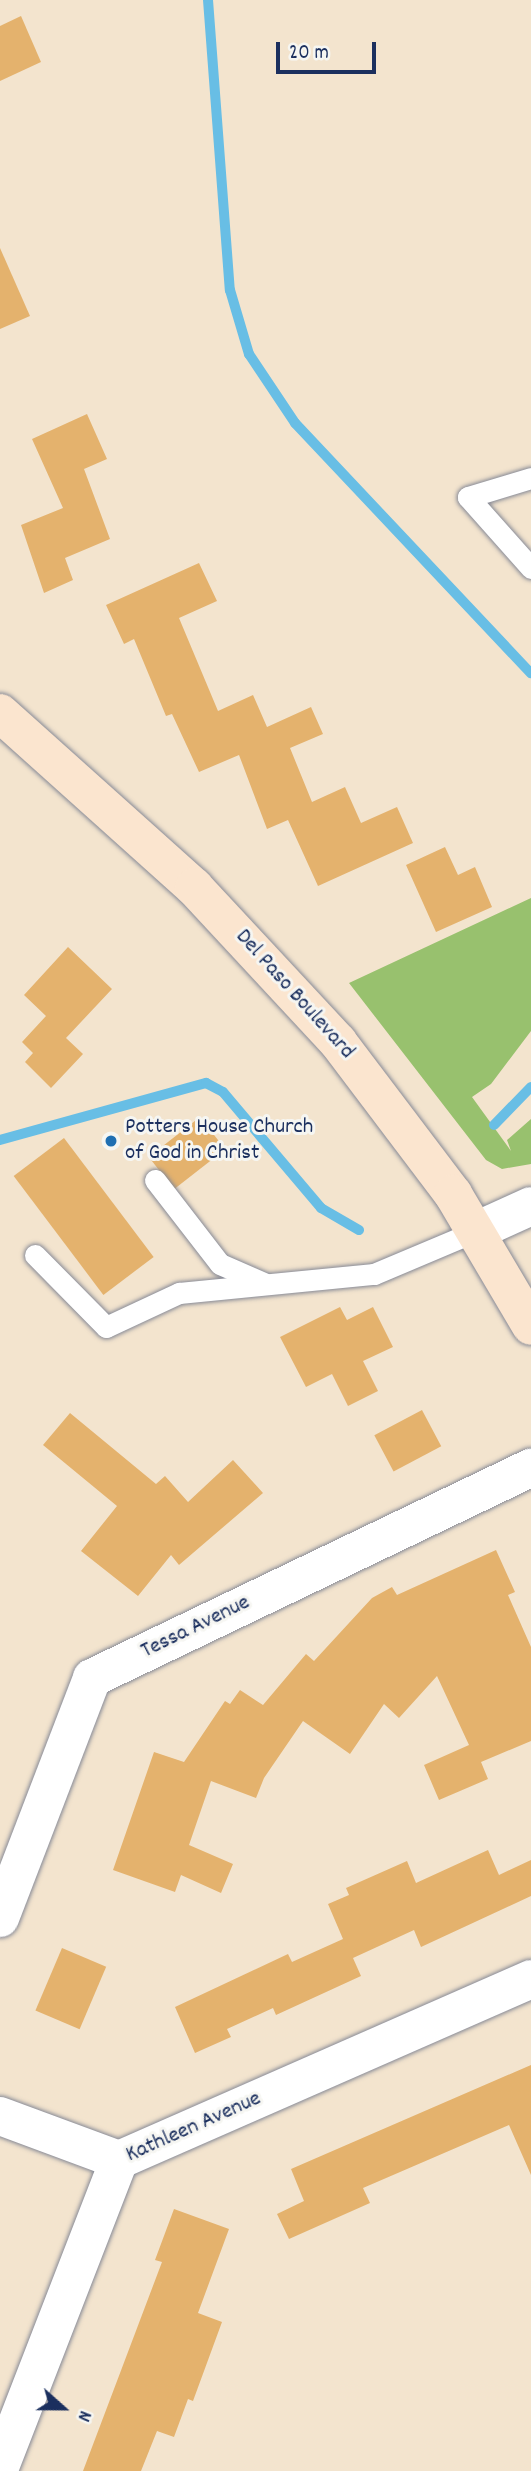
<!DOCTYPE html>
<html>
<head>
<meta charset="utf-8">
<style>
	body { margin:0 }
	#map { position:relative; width:531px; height:2471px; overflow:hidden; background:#f3e4ce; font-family:Dekko,sans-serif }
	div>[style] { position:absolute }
	.green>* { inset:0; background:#98c16e }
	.stream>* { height:10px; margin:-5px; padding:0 5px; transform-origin:5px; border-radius:5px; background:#68bee5 }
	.building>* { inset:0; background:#e4b26d; transform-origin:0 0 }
	.roads { filter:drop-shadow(0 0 2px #878a96) drop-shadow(0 0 2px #878a96) }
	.service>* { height:21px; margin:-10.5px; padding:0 10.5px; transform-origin:10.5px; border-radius:10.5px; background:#fff }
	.minor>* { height:38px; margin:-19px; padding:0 19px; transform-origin:19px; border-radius:19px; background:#fff }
	.secondary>* { height:38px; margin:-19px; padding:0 19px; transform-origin:19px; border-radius:19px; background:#fbe5cf }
	.dots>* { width:19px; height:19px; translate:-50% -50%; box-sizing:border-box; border:4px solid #f6f6f2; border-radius:50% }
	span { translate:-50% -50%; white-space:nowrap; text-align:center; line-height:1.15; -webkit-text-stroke:6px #f6f6f2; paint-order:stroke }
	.street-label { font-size:23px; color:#1b2f5e }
	.poi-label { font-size:23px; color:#1b2f5e }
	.left { translate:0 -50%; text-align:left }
	.north { position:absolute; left:28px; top:2373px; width:70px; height:70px; -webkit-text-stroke:5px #f6f6f2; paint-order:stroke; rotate:111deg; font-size:19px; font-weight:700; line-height:28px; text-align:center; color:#1b2f5e }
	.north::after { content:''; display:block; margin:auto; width:24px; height:32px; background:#1b2f5e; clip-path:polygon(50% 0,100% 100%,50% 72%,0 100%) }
	.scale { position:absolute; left:276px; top:42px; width:100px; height:32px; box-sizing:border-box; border:4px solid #1b2f5e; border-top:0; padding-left:9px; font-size:21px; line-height:24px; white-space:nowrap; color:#1b2f5e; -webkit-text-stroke:5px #f6f6f2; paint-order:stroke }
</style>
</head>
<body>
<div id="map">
	<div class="green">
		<i style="clip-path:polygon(531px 898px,531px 1031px,491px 1084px,472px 1097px,511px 1151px,507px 1140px,531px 1119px,531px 1164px,502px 1169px,486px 1160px,349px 983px)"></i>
	</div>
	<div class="stream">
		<i style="left:208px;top:0;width:291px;rotate:85.7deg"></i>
		<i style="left:230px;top:290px;width:67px;rotate:73.5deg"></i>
		<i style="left:249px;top:354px;width:83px;rotate:56.3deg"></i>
		<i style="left:295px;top:423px;width:344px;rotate:46.7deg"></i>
		<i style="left:494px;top:1125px;width:53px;rotate:-45.8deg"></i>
		<i style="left:0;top:1140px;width:214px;rotate:-15.5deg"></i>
		<i style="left:206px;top:1083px;width:19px;rotate:28deg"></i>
		<i style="left:223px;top:1092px;width:152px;rotate:49.8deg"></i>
		<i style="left:321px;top:1208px;width:44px;rotate:30.1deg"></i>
	</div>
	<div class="building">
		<i style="clip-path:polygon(21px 16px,41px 62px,0 81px,0 26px)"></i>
		<i style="clip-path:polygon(0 248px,30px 316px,0 329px)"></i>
		<i style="clip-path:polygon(87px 414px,107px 459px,84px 469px,110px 539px,65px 558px,73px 580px,44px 593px,21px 525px,63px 508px,32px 439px)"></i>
		<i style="clip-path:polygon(199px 563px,217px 601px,179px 618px,218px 711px,253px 695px,267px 727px,311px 707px,323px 734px,290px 748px,312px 802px,345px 787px,361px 823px,397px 807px,413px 843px,318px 886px,288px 820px,267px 829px,239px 755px,199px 772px,172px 714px,166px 716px,134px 639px,124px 644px,106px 605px)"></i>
		<i style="clip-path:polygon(445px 847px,458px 875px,475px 867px,492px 907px,436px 932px,406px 865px)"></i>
		<i style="clip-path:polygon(68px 947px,112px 989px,66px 1038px,83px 1054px,51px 1088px,25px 1062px,33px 1053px,22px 1042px,46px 1016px,24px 995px)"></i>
		<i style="left:200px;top:1117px;width:41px;height:65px;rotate:52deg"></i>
		<i style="left:64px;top:1138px;width:149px;height:63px;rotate:53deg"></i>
		<i style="clip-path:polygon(340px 1307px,347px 1320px,373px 1307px,393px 1347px,363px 1361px,378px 1391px,348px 1406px,332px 1374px,306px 1387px,280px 1337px)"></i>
		<i style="left:422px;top:1410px;width:41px;height:54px;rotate:62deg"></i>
		<i style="clip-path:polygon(70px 1413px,156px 1484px,165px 1476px,188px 1502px,233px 1460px,263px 1493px,179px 1565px,171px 1555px,138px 1596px,81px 1551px,117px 1506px,43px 1445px)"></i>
		<i style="clip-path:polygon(496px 1550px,515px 1592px,508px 1595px,531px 1647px,531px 1741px,481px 1762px,488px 1779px,439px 1800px,424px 1765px,469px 1745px,437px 1676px,399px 1718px,384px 1704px,350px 1754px,303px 1721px,264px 1778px,256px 1798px,211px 1781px,189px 1845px,233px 1864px,221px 1893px,181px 1875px,175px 1892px,113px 1870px,154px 1752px,184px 1762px,225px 1701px,230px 1704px,240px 1690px,263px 1705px,306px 1654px,314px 1661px,372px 1598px,392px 1587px,397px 1595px)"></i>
		<i style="clip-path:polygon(488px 1850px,499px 1875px,531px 1860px,531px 1896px,421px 1947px,414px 1930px,353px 1958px,361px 1976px,276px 2015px,273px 2008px,227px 2029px,231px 2037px,195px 2053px,175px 2007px,288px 1954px,292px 1962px,343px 1939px,328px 1904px,349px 1895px,346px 1888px,407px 1861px,416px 1883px)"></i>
		<i style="left:62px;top:1948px;width:48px;height:68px;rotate:23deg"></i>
		<i style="clip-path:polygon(531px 2065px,531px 2175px,509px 2125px,363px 2188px,370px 2203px,289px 2239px,277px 2214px,304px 2201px,291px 2169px)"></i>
		<i style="clip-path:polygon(174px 2209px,229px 2229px,198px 2313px,222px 2322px,193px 2401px,188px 2399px,174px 2437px,157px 2431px,141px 2471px,83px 2471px,162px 2262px,155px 2260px)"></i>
	</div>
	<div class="roads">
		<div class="service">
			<i style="left:531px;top:478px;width:66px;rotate:163.2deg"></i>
			<i style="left:468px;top:497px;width:95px;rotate:48.4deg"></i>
			<i style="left:155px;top:1180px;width:106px;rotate:52.3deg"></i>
			<i style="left:220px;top:1264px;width:48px;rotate:23.4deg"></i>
			<i style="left:35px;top:1255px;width:101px;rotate:45.4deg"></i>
			<i style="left:106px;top:1327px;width:81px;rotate:-25deg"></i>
			<i style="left:179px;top:1293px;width:196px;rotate:-5.6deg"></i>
			<i style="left:374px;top:1274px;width:111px;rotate:-22.9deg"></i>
		</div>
		<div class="minor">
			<i style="left:476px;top:1231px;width:60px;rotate:-24.4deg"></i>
			<i style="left:0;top:1918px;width:257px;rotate:-69deg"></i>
			<i style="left:92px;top:1678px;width:487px;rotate:-25.6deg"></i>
			<i style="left:0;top:2116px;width:127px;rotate:20.3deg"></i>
			<i style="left:0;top:2467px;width:329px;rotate:-68.8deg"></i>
			<i style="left:119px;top:2160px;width:450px;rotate:-23.7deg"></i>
		</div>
		<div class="secondary">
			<i style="left:0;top:713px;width:261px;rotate:41.9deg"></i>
			<i style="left:194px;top:887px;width:212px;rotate:47.1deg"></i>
			<i style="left:338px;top:1042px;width:191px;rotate:52.9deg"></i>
			<i style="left:453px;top:1194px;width:153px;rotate:59.4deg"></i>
		</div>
	</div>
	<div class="dots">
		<i style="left:111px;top:1141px;background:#1f6fb2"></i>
	</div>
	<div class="street-label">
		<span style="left:294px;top:995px;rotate:48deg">Del Paso Boulevard</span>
		<span style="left:196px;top:1628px;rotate:-26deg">Tessa Avenue</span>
		<span style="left:194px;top:2128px;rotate:-24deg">Kathleen Avenue</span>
	</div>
	<div class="poi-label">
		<span class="left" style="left:125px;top:1141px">Potters House Church<br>of God in Christ</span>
	</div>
	<div class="north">N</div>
	<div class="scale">20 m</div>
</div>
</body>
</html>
